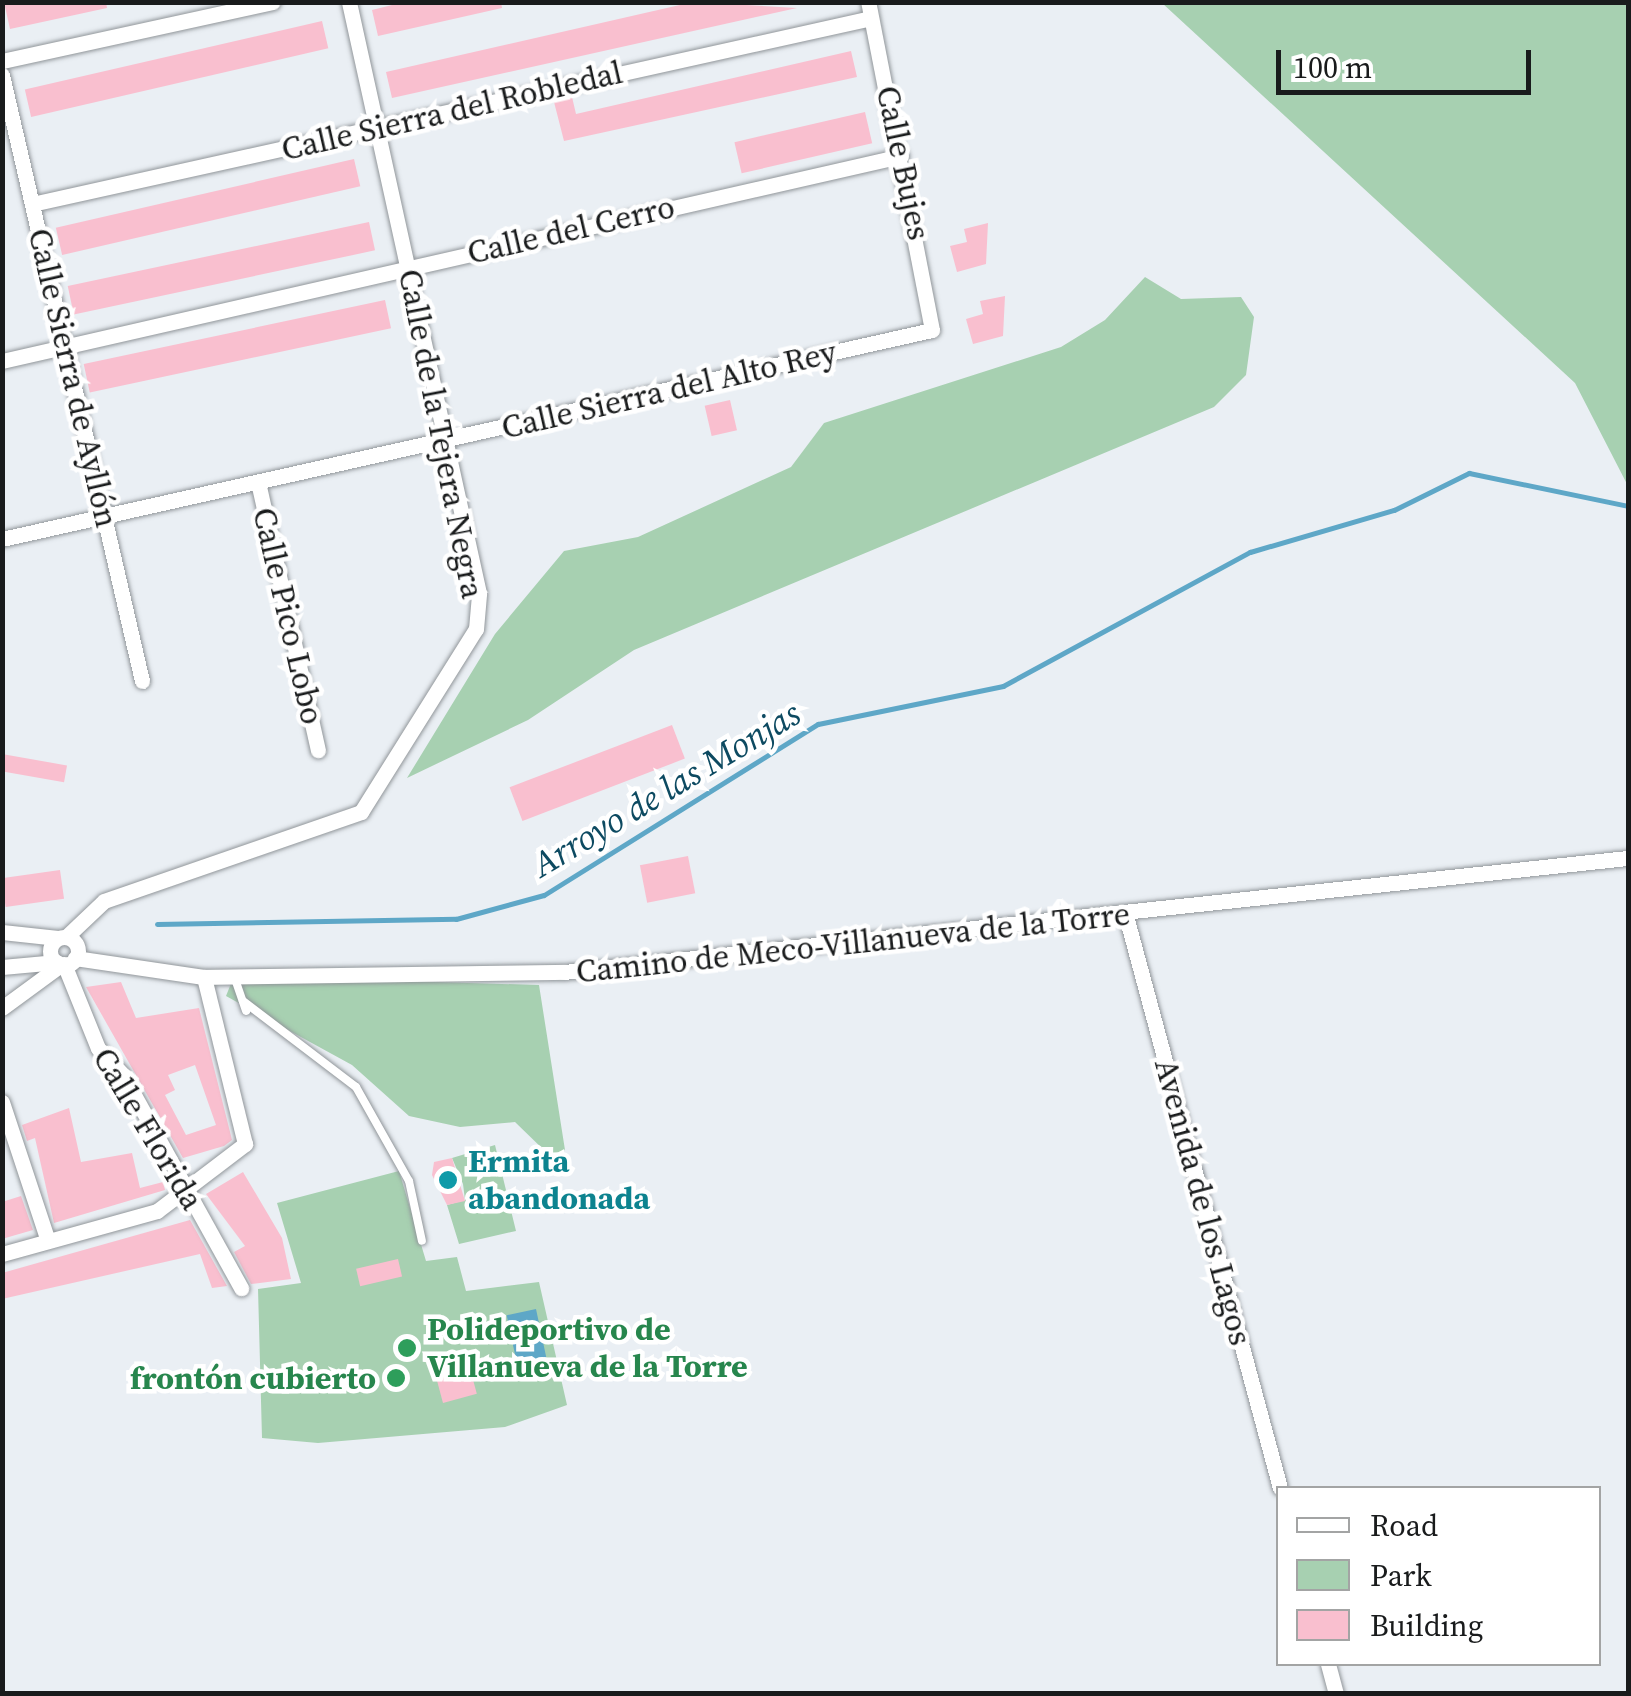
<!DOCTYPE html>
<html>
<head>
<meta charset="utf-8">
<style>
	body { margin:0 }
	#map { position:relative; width:1631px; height:1696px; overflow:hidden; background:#eaeff4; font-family:"Source Serif 4",serif }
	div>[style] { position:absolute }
	.green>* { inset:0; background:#a7d0b1 }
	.water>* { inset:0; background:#5ea7c7; transform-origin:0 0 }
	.stream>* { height:5px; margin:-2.5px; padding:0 2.5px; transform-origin:2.5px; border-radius:2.5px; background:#5ea7c7 }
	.building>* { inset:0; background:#f9bfcf; transform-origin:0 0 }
	.roads { filter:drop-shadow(0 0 2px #91969a) drop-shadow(0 0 2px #91969a) }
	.service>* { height:8px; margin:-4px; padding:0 4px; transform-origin:4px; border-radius:4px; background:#fff }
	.minor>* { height:15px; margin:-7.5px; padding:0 7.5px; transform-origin:7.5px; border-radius:7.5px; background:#fff }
	.minor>.ring { margin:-7.5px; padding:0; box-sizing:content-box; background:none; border:15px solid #fff; border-radius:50% }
	.dots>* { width:28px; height:28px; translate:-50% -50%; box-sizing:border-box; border:5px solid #fff; border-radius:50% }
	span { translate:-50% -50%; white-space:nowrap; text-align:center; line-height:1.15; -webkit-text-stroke:9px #fff; paint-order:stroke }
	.street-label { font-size:32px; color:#191b1c }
	.culture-label { font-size:32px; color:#0d838f; font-weight:700 }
	.left { translate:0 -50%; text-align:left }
	.leisure-label { font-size:32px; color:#27864d; font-weight:700 }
	.right { translate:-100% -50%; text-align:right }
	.water-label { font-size:35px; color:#0d4a61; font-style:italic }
	.frame { position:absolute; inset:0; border:5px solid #191b1c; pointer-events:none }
	.legend { position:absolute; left:1276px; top:1486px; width:325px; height:180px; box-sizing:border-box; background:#fff; border:2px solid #a3a4a4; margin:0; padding:12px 18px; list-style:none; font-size:30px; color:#191b1c }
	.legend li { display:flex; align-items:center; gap:20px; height:50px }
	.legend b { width:50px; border:2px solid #a3a4a4 }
	.scale { position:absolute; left:1276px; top:50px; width:255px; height:45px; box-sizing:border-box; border:5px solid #191b1c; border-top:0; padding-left:12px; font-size:30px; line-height:35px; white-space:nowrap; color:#191b1c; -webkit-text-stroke:8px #fff; paint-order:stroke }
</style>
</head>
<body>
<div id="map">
	<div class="green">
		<i style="clip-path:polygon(1162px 3px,1628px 3px,1628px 486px,1575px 383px)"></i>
		<i style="clip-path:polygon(1145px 277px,1181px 299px,1241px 297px,1254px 317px,1246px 375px,1214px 407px,634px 650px,528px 720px,407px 778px,495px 634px,564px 551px,638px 537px,791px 467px,824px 423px,1061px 347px,1105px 320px)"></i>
		<i style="clip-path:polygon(234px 976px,539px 985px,565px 1150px,549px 1155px,515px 1122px,460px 1127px,409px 1116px,352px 1065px,226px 996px)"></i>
		<i style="clip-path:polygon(495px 1145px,516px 1231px,459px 1244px,447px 1205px,465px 1200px,463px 1184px,452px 1158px)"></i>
		<i style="clip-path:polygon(399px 1171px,426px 1261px,457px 1257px,466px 1291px,539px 1282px,567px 1405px,505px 1427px,318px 1443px,262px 1438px,258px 1289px,301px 1283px,277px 1203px)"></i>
	</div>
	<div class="water">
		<i style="left:536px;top:1309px;width:60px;height:30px;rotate:78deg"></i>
	</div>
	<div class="stream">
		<i style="left:157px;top:924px;width:299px;rotate:-1deg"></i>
		<i style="left:456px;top:919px;width:91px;rotate:-15.3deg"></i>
		<i style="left:544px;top:895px;width:323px;rotate:-32deg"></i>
		<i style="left:818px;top:724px;width:189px;rotate:-11.6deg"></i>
		<i style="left:1003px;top:686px;width:281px;rotate:-28.5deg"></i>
		<i style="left:1250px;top:552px;width:150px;rotate:-16.3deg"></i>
		<i style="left:1394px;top:510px;width:84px;rotate:-26.3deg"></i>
		<i style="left:1469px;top:473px;width:162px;rotate:11.7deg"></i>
	</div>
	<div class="building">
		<i style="clip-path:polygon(4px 2px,106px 2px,107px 8px,10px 29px)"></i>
		<i style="clip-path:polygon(404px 2px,501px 2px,502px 8px,378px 36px,372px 10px)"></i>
		<i style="clip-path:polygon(693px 2px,797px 8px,392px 98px,386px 72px)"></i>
		<i style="left:322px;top:21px;width:28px;height:305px;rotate:77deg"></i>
		<i style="clip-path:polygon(851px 51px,857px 77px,564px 141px,554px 102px,572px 97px,576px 114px)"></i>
		<i style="left:865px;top:112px;width:32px;height:134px;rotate:77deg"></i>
		<i style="left:354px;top:159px;width:28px;height:306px;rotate:77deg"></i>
		<i style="left:369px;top:222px;width:29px;height:308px;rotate:78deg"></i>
		<i style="clip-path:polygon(988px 223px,986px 264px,957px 272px,950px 246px,967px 242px,964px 229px)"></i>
		<i style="clip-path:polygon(1005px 296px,1003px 336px,973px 344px,966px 319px,983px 314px,980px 301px)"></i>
		<i style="left:385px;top:300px;width:29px;height:308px;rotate:78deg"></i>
		<i style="left:730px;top:400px;width:31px;height:26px;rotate:77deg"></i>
		<i style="left:672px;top:725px;width:36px;height:174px;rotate:69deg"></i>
		<i style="left:2px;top:754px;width:66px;height:17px;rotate:10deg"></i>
		<i style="left:688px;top:856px;width:38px;height:49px;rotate:79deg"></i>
		<i style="left:60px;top:870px;width:29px;height:59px;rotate:82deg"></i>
		<i style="clip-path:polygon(evenodd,121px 982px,136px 1018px,199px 1008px,232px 1140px,224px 1146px,183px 1158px,86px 987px,121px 982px,195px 1065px,216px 1125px,186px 1135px,165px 1095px,175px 1090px,168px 1075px,195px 1065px)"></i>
		<i style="clip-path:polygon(69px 1108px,81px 1162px,132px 1153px,140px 1188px,163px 1182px,165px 1190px,54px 1223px,35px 1138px,27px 1141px,22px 1125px)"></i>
		<i style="clip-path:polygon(452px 1158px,465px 1201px,447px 1205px,432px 1175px,434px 1162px)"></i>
		<i style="clip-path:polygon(243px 1172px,282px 1238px,291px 1279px,251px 1284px,234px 1252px,245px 1246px,206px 1194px)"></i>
		<i style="clip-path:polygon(21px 1196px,33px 1230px,2px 1239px,2px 1202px)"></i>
		<i style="clip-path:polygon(190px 1220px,227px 1286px,212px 1288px,200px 1254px,2px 1299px,2px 1273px)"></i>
		<i style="left:398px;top:1259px;width:18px;height:43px;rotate:77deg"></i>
		<i style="left:468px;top:1361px;width:34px;height:35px;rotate:75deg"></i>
	</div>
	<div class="roads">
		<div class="service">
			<i style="left:234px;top:976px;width:37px;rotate:71deg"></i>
			<i style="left:243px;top:1001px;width:142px;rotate:37.3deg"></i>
			<i style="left:356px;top:1087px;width:108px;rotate:60.6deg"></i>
			<i style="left:409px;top:1181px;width:61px;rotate:77.8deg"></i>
		</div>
		<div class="minor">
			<i style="left:2px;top:61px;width:277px;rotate:-12.3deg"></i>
			<i style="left:2px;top:75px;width:622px;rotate:76.99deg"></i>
			<i style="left:32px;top:204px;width:859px;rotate:-12.5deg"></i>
			<i style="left:2px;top:361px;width:922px;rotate:-12.85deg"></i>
			<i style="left:258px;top:482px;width:275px;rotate:77.4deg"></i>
			<i style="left:2px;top:539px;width:953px;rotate:-12.67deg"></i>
			<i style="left:932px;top:330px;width:334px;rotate:-101deg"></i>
			<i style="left:1126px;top:916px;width:592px;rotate:74.93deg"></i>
			<i style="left:2px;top:932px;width:56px;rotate:6.1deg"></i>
			<i style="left:66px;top:937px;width:52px;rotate:-43.5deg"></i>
			<i style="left:104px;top:901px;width:272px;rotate:-19.1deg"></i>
			<i style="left:361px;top:812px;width:216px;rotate:-57.9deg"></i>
			<i style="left:476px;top:629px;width:36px;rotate:-85deg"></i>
			<i style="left:479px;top:593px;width:605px;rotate:-102.41deg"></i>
			<i class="ring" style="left:50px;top:937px;width:13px;height:13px"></i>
			<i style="left:75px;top:958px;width:130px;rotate:8.4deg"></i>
			<i style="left:204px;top:977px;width:360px;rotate:-0.8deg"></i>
			<i style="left:564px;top:972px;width:1070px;rotate:-6.12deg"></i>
			<i style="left:64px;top:964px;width:91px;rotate:68deg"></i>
			<i style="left:98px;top:1048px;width:37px;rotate:47deg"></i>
			<i style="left:123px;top:1075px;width:244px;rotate:61deg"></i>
			<i style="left:2px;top:967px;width:55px;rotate:-5.2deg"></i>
			<i style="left:2px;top:1008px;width:74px;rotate:-36.3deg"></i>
			<i style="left:2px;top:1102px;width:146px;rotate:71.7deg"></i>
			<i style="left:2px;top:1254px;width:161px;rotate:-15.5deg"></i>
			<i style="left:157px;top:1211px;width:111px;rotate:-37.3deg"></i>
			<i style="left:245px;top:1144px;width:172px;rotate:-103.8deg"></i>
			<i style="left:1328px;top:1664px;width:31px;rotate:75deg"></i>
		</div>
	</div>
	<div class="dots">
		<i style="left:448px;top:1180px;background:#0f9aa8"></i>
		<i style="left:407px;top:1348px;background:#2e9e5b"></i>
		<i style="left:396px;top:1378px;background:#2e9e5b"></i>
	</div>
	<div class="street-label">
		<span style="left:452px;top:111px;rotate:-13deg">Calle Sierra del Robledal</span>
		<span style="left:903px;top:163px;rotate:78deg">Calle Bujes</span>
		<span style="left:571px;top:230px;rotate:-13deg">Calle del Cerro</span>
		<span style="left:73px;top:378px;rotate:77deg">Calle Sierra de Ayllón</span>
		<span style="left:669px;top:390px;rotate:-13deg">Calle Sierra del Alto Rey</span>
		<span style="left:441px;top:434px;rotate:79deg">Calle de la Tejera Negra</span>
		<span style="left:288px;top:616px;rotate:77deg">Calle Pico Lobo</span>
		<span style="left:853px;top:943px;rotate:-6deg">Camino de Meco-Villanueva de la Torre</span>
		<span style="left:148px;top:1129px;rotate:59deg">Calle Florida</span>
		<span style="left:1203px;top:1202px;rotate:75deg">Avenida de los Lagos</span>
	</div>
	<div class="culture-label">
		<span class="left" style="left:468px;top:1180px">Ermita<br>abandonada</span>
	</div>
	<div class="leisure-label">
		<span class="left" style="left:427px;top:1348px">Polideportivo de<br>Villanueva de la Torre</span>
		<span class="right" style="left:376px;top:1378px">frontón cubierto</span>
	</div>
	<div class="water-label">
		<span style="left:666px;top:789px;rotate:-31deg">Arroyo de las Monjas</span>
	</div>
	<div class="frame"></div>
	<ul class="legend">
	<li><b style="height:12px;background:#fff"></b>Road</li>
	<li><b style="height:28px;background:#a7d0b1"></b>Park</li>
	<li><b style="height:28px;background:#f9bfcf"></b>Building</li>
	</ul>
	<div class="scale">100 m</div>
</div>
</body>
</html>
